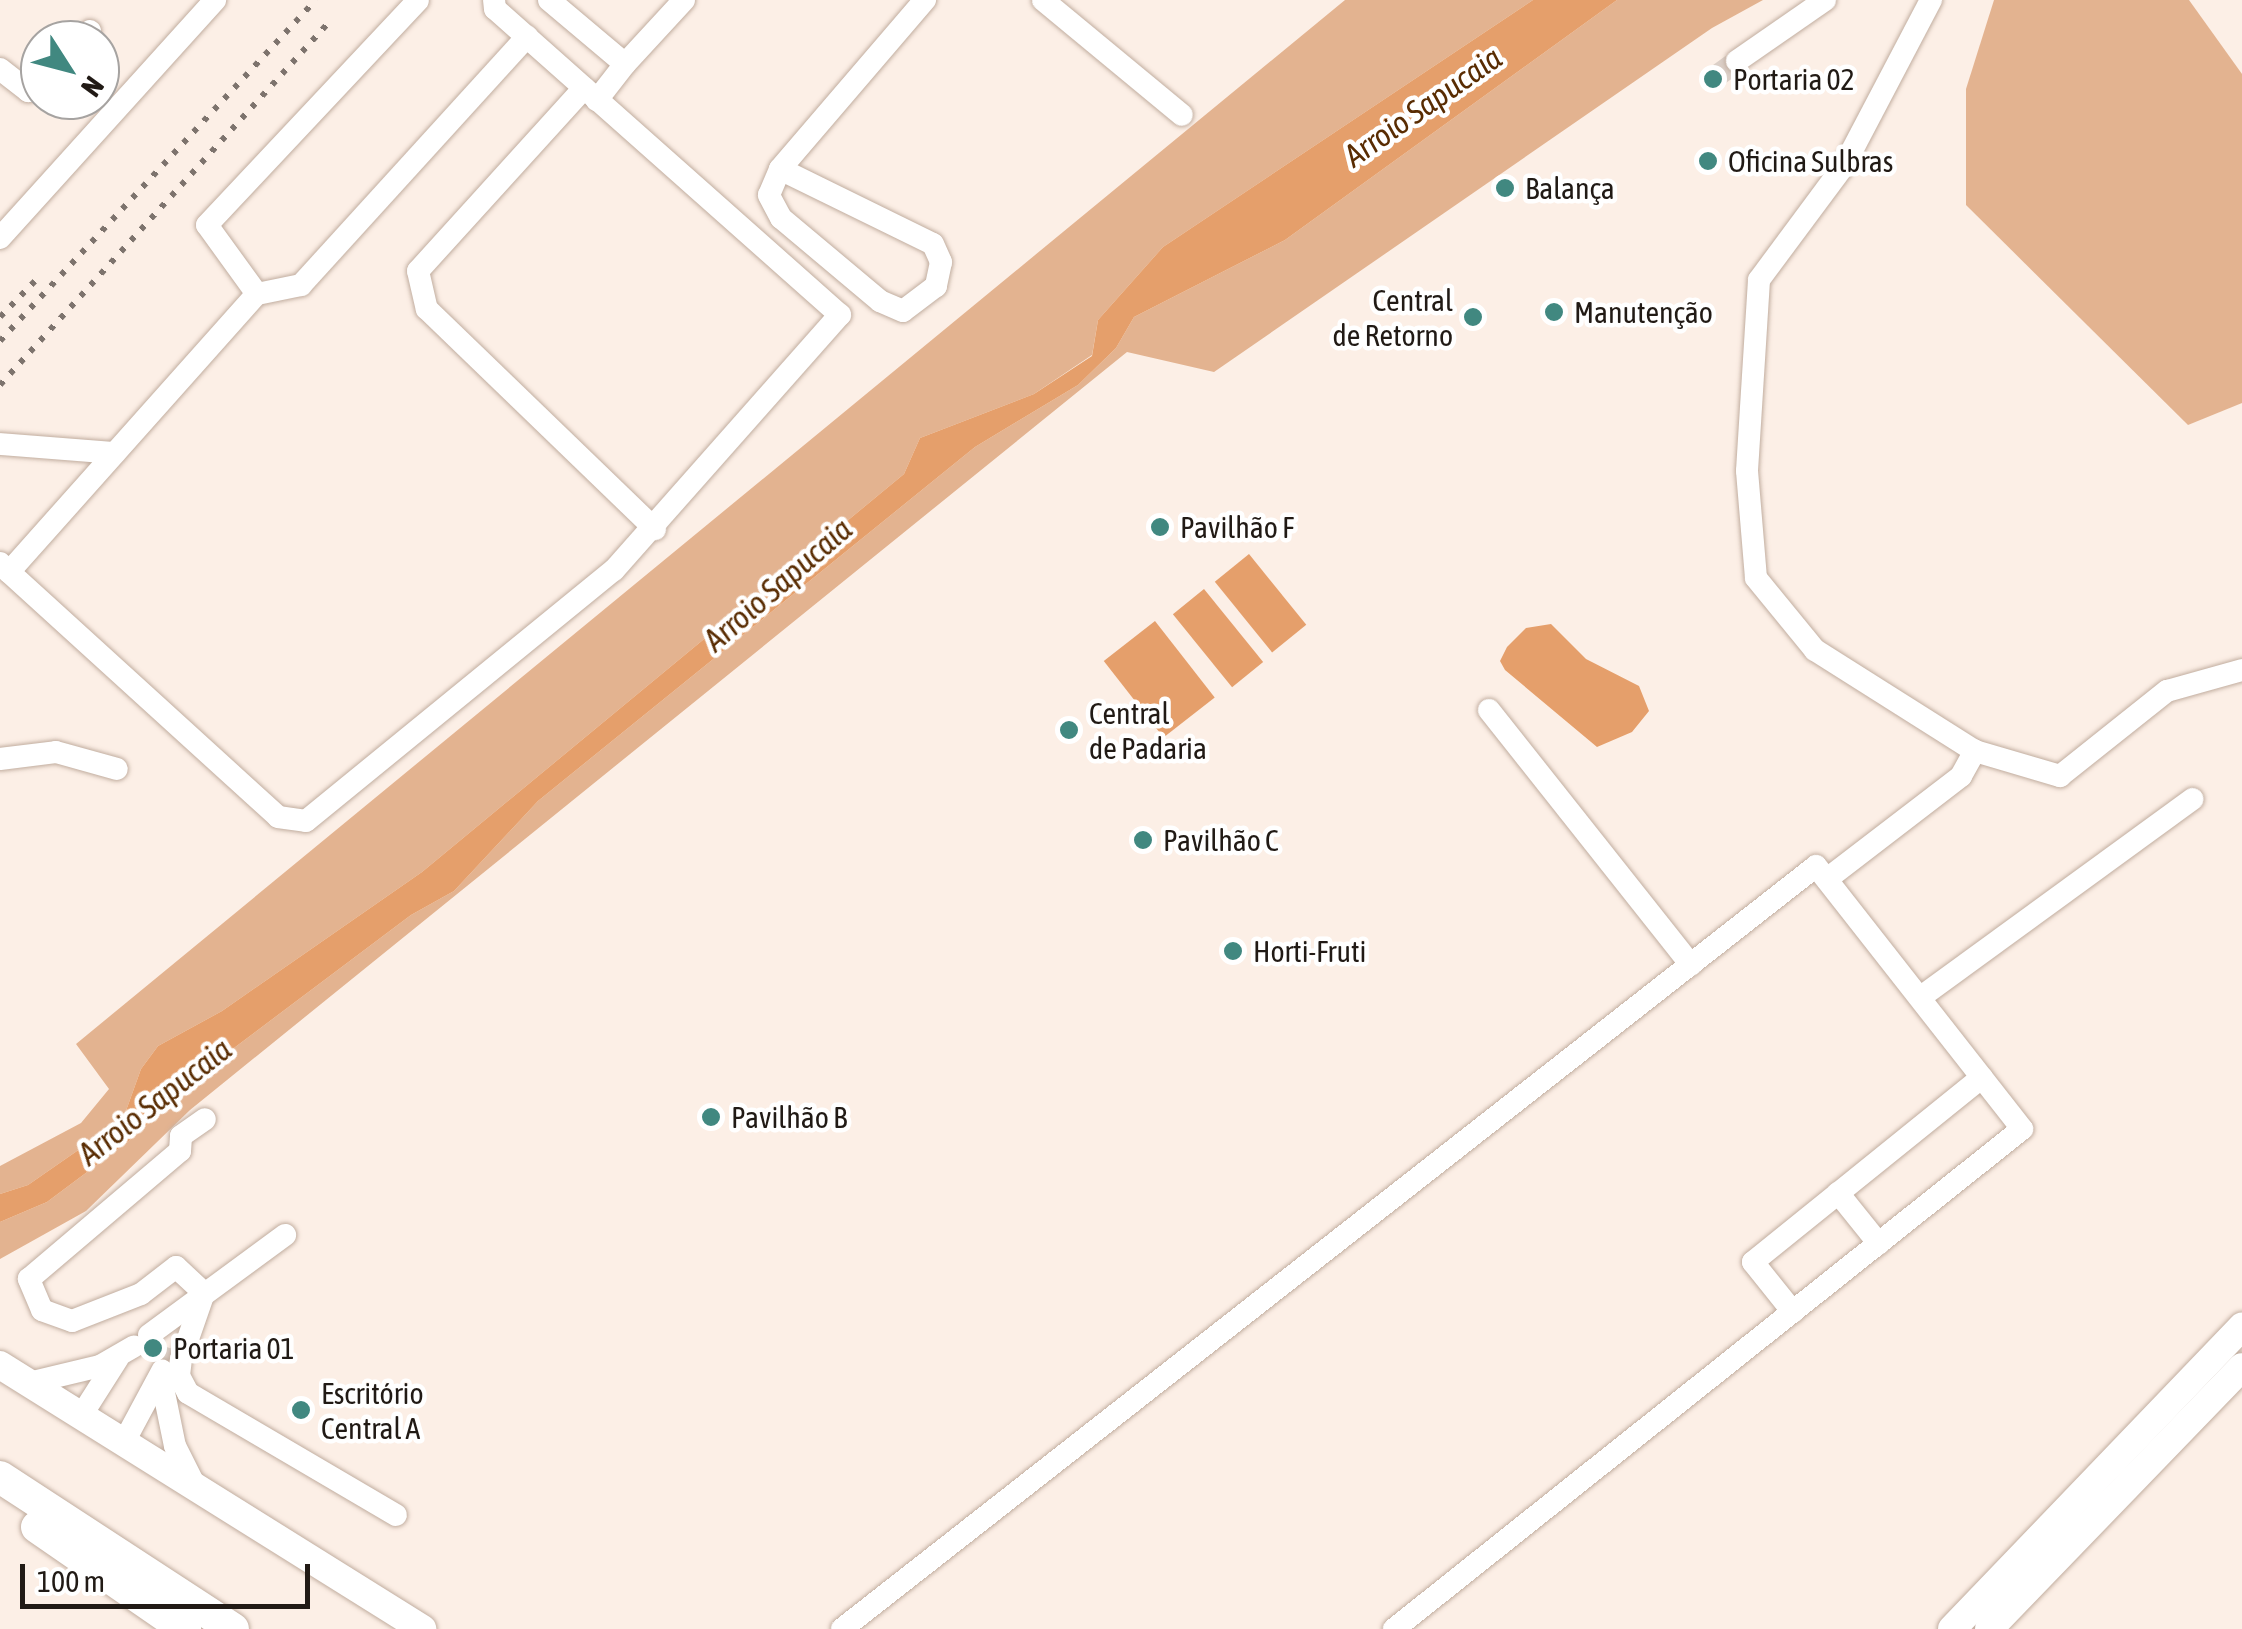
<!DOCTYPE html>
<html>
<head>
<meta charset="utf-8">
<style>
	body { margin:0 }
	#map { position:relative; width:2242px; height:1629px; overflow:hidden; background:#fcefe6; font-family:"Asap Condensed",sans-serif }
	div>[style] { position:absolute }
	.green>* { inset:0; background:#e3b390 }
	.water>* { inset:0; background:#e59f6b; transform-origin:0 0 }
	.minor-tunnel>* { height:22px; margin-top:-11px; transform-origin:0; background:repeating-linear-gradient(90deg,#dbcfc7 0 22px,transparent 0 33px) }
	.roads { filter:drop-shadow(0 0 2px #c1ad9f) drop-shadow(0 0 2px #c1ad9f) }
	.minor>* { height:22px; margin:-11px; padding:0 11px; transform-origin:11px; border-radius:11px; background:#fff }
	.major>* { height:28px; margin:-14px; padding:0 14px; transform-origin:14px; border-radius:14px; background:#fff }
	.highway>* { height:32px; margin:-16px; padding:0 16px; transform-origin:16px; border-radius:16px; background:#fff }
	.rail>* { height:6px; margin-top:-3px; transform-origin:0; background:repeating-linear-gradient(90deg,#7d736d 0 5px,transparent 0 15px) }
	.dots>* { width:28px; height:28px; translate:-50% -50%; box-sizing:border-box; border:5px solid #fff; border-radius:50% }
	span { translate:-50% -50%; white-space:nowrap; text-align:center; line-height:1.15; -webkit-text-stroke:9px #fff; paint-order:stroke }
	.poi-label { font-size:30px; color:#211a15 }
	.left { translate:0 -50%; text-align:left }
	.right { translate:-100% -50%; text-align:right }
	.water-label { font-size:32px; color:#592c02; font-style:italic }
	.north { position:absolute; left:20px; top:20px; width:100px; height:100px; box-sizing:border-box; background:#fff; border:2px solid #a6a3a1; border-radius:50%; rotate:126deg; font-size:28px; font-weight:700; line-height:40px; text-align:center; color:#211a15 }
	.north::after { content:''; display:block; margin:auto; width:35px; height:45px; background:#418880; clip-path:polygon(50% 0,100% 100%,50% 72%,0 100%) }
	.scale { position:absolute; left:20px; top:1564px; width:290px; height:45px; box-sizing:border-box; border:5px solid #211a15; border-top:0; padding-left:12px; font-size:30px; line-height:35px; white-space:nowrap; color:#211a15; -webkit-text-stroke:8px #fff; paint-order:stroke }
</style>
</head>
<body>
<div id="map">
	<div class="green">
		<i style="clip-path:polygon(1345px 0,1533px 0,1163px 247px,1098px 320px,1092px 355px,1034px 394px,920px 438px,904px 474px,422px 872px,222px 1011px,158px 1046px,141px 1069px,123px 1119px,28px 1185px,0 1194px,0 1166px,81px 1123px,109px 1089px,76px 1044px)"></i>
		<i style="clip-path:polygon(1617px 0,1763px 0,1712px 28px,1214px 372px,1127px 352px,190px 1110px,86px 1211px,0 1259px,0 1222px,47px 1202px,134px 1137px,202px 1072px,411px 915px,454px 891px,538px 801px,975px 447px,1078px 385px,1116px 348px,1134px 317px,1285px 240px)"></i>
		<i style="clip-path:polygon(1994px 0,2189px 0,2242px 74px,2242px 403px,2188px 425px,1966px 205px,1966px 89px)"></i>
	</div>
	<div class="water">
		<i style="clip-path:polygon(1533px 0,1617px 0,1285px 240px,1134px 317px,1116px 348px,1078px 385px,975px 447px,538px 801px,454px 891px,411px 915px,202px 1072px,134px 1137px,47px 1202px,0 1222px,0 1194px,28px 1185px,123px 1119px,141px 1069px,158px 1046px,222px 1011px,422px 872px,904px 474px,920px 438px,1034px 394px,1092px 356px,1098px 320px,1163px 247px)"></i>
		<i style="left:1249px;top:554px;width:91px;height:44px;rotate:51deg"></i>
		<i style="left:1204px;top:589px;width:94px;height:40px;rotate:51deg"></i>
		<i style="left:1155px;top:621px;width:97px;height:65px;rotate:52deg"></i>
		<i style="clip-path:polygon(1551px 624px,1586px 659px,1639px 686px,1649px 711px,1632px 732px,1597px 747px,1505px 670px,1500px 661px,1507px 647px,1526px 628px)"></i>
	</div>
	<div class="minor-tunnel">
		<i style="left:1714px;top:78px;width:29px;rotate:-36deg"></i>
		<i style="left:164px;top:1365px;width:18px;rotate:-74deg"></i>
	</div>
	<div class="roads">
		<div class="minor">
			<i style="left:549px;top:0;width:99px;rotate:40.1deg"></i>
			<i style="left:625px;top:64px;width:46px;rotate:127.9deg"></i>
			<i style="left:1043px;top:0;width:180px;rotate:39.6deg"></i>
			<i style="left:1931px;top:0;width:185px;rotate:117.7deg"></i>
			<i style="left:1845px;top:164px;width:144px;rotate:126.6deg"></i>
			<i style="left:1759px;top:280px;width:191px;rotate:93.6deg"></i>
			<i style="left:1747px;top:471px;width:107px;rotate:85.2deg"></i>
			<i style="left:1756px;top:578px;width:93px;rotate:50.7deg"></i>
			<i style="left:1815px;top:650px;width:189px;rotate:32.3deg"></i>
			<i style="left:1975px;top:751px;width:89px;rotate:16.4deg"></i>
			<i style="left:2060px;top:776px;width:137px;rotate:-38.5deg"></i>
			<i style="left:2167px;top:691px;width:78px;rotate:-15.6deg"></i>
			<i style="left:82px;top:40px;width:12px;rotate:-48deg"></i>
			<i style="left:1737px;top:61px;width:107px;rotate:-34.7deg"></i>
			<i style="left:625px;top:64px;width:87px;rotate:-47.3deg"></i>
			<i style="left:0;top:69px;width:36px;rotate:38deg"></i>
			<i style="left:28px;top:91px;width:16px;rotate:-40deg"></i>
			<i style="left:584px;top:88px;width:247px;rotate:132.2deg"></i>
			<i style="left:418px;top:271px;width:39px;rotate:77deg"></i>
			<i style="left:427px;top:309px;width:317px;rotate:44deg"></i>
			<i style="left:780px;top:169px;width:170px;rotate:26.1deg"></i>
			<i style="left:933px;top:244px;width:20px;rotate:66deg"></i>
			<i style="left:941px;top:262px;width:25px;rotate:102deg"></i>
			<i style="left:936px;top:286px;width:41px;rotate:142.9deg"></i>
			<i style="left:903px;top:311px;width:25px;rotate:-157deg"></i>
			<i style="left:880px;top:301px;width:129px;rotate:-140deg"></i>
			<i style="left:781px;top:218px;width:26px;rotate:-118deg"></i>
			<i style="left:769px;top:195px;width:28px;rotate:-67deg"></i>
			<i style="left:780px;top:169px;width:223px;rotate:-49.4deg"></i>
			<i style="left:0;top:238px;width:321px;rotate:-47.9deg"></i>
			<i style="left:257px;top:294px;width:45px;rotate:-11.6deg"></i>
			<i style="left:301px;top:285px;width:336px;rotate:-47.7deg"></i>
			<i style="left:0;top:444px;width:115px;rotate:4.5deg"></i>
			<i style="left:0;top:563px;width:13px;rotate:45deg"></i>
			<i style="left:9px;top:572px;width:373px;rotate:-48.3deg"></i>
			<i style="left:257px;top:294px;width:85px;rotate:-125.9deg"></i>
			<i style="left:207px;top:225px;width:308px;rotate:-46.8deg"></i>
			<i style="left:9px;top:572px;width:364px;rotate:42.3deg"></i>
			<i style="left:278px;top:817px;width:28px;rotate:8deg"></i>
			<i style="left:306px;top:821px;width:397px;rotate:-39.2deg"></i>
			<i style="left:614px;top:570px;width:341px;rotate:-48.5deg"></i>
			<i style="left:840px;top:315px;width:461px;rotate:-138.4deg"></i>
			<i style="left:495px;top:9px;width:9px;rotate:-96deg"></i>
			<i style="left:1489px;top:710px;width:325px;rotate:51.6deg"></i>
			<i style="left:0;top:759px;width:56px;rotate:-7.1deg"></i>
			<i style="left:56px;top:752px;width:63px;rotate:15.6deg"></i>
			<i style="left:1827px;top:879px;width:169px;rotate:-37.5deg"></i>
			<i style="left:1961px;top:776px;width:29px;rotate:-61deg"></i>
			<i style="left:1921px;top:997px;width:336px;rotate:-36.1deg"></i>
			<i style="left:1838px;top:1193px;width:65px;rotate:51.2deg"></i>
			<i style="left:204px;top:1293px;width:38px;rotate:-137deg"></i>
			<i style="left:176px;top:1267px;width:44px;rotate:142.4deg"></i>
			<i style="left:141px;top:1294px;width:74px;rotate:158.6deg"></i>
			<i style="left:72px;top:1321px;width:32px;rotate:-160deg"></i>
			<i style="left:42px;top:1310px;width:34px;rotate:-113deg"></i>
			<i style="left:29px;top:1279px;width:198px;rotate:-40.3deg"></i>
			<i style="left:180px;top:1151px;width:15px;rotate:-86deg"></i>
			<i style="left:181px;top:1136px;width:29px;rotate:-35deg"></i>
			<i style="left:204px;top:1293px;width:70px;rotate:109.2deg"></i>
			<i style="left:181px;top:1359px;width:17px;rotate:97deg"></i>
			<i style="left:179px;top:1376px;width:19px;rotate:62deg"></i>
			<i style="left:188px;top:1393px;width:241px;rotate:30.4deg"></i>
			<i style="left:1793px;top:1312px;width:64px;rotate:-128.7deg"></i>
			<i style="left:1753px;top:1262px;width:294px;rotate:-38.9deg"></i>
			<i style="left:149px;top:1335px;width:169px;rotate:-36.3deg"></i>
			<i style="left:161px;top:1378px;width:69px;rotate:78.4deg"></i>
			<i style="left:175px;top:1446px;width:47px;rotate:63.4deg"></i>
			<i style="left:29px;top:1383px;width:73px;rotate:-13.5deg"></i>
			<i style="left:100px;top:1366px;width:39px;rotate:-30deg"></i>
			<i style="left:81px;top:1416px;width:69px;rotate:-57.5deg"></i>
			<i style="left:124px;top:1442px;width:81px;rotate:-61.8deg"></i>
			<i style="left:842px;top:1629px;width:1237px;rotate:-38.07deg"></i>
			<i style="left:1816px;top:866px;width:334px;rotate:51.9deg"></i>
			<i style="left:2022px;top:1129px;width:803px;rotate:141.47deg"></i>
		</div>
		<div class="major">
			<i style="left:0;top:1365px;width:498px;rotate:32deg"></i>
			<i style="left:1952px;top:1629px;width:419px;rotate:-46.2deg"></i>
			<i style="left:1989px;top:1629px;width:364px;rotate:-46deg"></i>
		</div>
		<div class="highway">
			<i style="left:0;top:1477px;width:278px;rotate:33.1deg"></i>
			<i style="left:37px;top:1527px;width:180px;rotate:34.6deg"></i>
		</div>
	</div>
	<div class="rail">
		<i style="left:0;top:317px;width:50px;rotate:-45.8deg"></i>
		<i style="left:0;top:341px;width:465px;rotate:-47.2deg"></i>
		<i style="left:0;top:385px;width:491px;rotate:-47.8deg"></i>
	</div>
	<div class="dots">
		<i style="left:1713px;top:79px;background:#418880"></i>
		<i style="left:1708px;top:161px;background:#418880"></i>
		<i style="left:1505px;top:188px;background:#418880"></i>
		<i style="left:1554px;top:312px;background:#418880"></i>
		<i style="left:1473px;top:317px;background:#418880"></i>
		<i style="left:1160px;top:527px;background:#418880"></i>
		<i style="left:1069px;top:730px;background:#418880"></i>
		<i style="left:1143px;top:840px;background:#418880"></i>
		<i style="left:1233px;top:951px;background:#418880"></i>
		<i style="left:711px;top:1117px;background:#418880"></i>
		<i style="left:153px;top:1348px;background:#418880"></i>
		<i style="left:301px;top:1410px;background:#418880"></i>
	</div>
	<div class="poi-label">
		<span class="left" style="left:1733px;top:79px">Portaria 02</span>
		<span class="left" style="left:1728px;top:161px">Oficina Sulbras</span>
		<span class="left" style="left:1525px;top:188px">Balança</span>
		<span class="right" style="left:1453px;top:317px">Central<br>de Retorno</span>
		<span class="left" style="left:1574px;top:312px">Manutenção</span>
		<span class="left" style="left:1180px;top:527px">Pavilhão F</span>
		<span class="left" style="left:1089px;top:730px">Central<br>de Padaria</span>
		<span class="left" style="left:1163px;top:840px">Pavilhão C</span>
		<span class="left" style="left:1253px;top:951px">Horti-Fruti</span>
		<span class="left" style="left:731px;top:1117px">Pavilhão B</span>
		<span class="left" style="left:173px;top:1348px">Portaria 01</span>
		<span class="left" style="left:321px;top:1410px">Escritório<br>Central A</span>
	</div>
	<div class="water-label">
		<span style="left:1423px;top:107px;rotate:-35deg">Arroio Sapucaia</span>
		<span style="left:778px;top:585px;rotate:-41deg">Arroio Sapucaia</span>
		<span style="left:155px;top:1102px;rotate:-38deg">Arroio Sapucaia</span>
	</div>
	<div class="north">N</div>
	<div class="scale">100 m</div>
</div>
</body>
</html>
